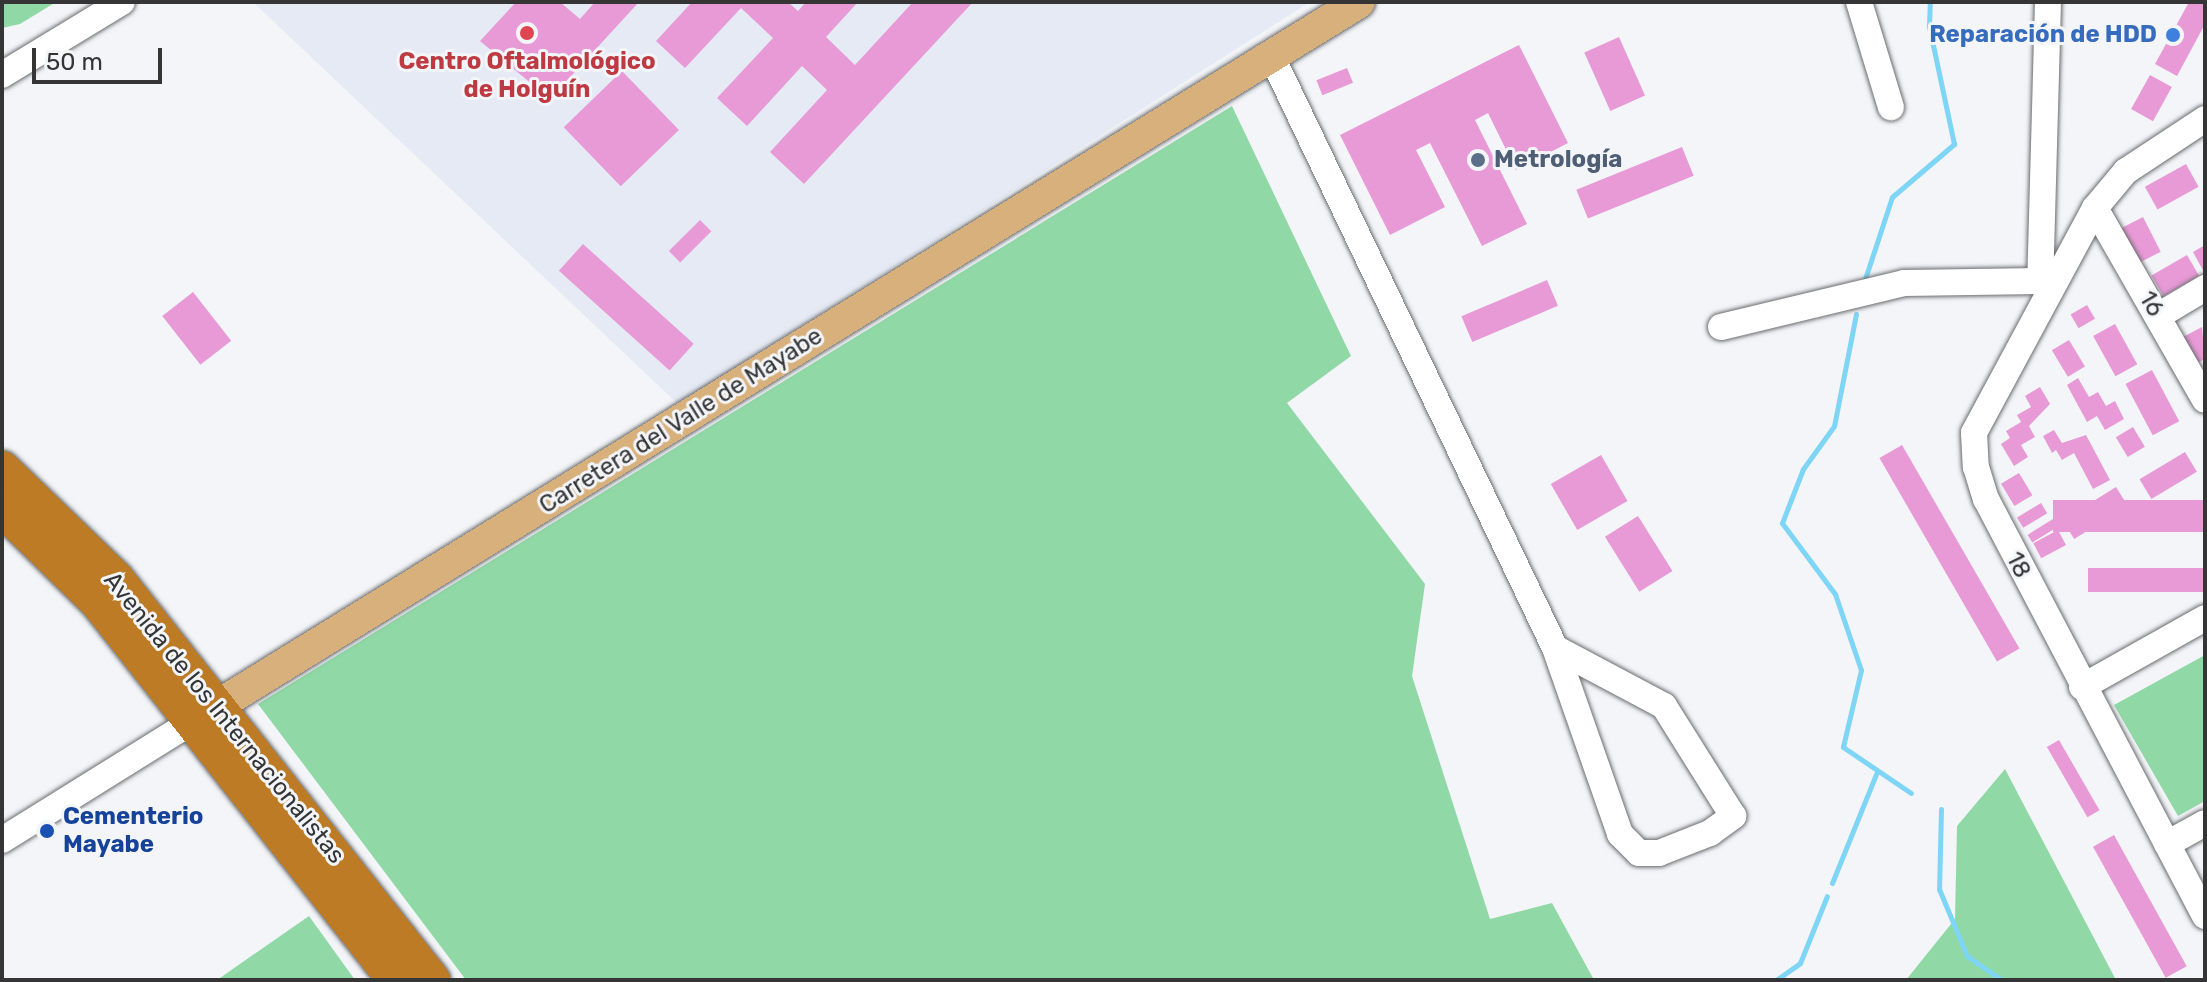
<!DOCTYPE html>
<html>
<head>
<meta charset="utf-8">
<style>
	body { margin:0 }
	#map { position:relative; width:2207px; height:982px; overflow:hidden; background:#f3f5f8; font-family:Rubik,sans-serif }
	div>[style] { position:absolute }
	.built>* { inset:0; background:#e5eaf4 }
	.green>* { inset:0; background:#90d9a7 }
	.stream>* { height:5px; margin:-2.5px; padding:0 2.5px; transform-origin:2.5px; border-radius:2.5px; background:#7ed5f6 }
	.building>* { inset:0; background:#e89ad7; transform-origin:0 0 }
	.roads { filter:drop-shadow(0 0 2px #6a6c6f) drop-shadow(0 0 2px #6a6c6f) }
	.minor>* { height:26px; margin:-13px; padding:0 13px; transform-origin:13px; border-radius:13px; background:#fff }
	.major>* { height:32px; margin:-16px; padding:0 16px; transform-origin:16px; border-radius:16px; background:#d7b07c }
	.highway>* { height:36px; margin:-18px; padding:0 18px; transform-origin:18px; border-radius:18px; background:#bc7b24 }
	.dots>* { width:22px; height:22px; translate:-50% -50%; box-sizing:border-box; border:4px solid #f3f5f8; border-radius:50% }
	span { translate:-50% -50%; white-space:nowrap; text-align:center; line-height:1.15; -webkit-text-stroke:6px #f3f5f8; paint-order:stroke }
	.shop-label { font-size:24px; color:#366cbe; font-weight:700 }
	.right { translate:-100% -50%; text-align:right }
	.health-label { font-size:24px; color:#be3a42; font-weight:700 }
	.service-label { font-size:24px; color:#4e5e75; font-weight:700 }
	.left { translate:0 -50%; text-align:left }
	.street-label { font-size:24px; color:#353536 }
	.transit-label { font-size:24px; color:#164399; font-weight:700 }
	.frame { position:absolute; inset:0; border:4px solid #353536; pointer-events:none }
	.scale { position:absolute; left:32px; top:48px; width:130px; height:36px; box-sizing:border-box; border:4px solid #353536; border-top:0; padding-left:10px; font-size:24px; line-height:28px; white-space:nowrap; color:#353536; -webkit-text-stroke:6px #f3f5f8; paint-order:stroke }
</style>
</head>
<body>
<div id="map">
	<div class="built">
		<i style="clip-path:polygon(253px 2px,1310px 2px,678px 404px)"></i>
	</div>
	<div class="green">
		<i style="clip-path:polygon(2px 2px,56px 2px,20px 24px,2px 28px)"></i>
		<i style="clip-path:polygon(1232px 106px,1351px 356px,1287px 403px,1425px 584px,1412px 676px,1490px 919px,1552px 903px,1594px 980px,466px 980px,258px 704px)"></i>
		<i style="clip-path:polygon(2205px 655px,2205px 801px,2178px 816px,2114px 705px)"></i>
		<i style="clip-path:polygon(2005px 769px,2116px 980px,1906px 980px,1955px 919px,1957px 826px)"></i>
		<i style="clip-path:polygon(309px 916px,355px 980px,217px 980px)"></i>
	</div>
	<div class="stream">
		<i style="left:1864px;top:282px;width:89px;rotate:-71.8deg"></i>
		<i style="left:1892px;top:197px;width:82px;rotate:-40.5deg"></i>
		<i style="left:1954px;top:144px;width:121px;rotate:-102deg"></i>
		<i style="left:1929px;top:26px;width:24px;rotate:-88deg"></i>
		<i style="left:1856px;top:314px;width:114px;rotate:101.1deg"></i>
		<i style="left:1834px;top:426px;width:53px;rotate:125.8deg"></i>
		<i style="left:1803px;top:469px;width:58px;rotate:111.3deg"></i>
		<i style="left:1782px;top:523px;width:89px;rotate:53.3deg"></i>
		<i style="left:1835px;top:594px;width:80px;rotate:71.1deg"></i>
		<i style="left:1861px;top:670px;width:79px;rotate:103.2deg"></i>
		<i style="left:1843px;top:747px;width:82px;rotate:34.1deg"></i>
		<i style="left:1941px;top:809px;width:80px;rotate:91.4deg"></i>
		<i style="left:1939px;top:889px;width:73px;rotate:67.3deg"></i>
		<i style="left:1967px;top:956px;width:42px;rotate:34.4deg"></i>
		<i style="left:1832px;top:883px;width:118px;rotate:-68deg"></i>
		<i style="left:1776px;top:980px;width:29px;rotate:-35deg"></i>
		<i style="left:1800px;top:963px;width:72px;rotate:-68.1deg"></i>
	</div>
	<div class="building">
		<i style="clip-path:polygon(516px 2px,560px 2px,580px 19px,595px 2px,639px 2px,550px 99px,480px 41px)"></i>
		<i style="clip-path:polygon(692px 2px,788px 2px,798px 11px,806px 2px,858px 2px,826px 37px,855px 65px,913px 2px,973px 2px,804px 184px,770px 152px,827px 90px,802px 66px,747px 126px,717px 98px,773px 38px,741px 8px,685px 68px,656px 41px)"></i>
		<i style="clip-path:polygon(2189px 2px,2205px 2px,2205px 24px,2177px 76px,2155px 64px)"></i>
		<i style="left:1619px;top:37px;width:64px;height:38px;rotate:66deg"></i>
		<i style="clip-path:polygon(1519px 45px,1568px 143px,1516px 170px,1488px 113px,1475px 120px,1527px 224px,1482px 246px,1430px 143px,1416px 150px,1445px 207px,1390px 235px,1340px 135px)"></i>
		<i style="left:1347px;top:68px;width:16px;height:33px;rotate:68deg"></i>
		<i style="left:622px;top:71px;width:82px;height:81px;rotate:46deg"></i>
		<i style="left:2150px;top:75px;width:25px;height:39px;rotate:29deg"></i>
		<i style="left:1682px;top:147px;width:31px;height:114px;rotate:68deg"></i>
		<i style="left:2186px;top:164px;width:26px;height:47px;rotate:61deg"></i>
		<i style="left:2143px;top:217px;width:39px;height:24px;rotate:63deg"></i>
		<i style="left:700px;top:220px;width:16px;height:44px;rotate:45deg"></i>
		<i style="left:583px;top:244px;width:149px;height:36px;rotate:42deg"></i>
		<i style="clip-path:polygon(2205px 245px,2205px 274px,2193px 252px)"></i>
		<i style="left:2187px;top:255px;width:24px;height:41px;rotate:60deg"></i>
		<i style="left:1547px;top:280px;width:28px;height:93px;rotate:67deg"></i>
		<i style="left:193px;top:292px;width:62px;height:39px;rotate:52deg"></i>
		<i style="left:2087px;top:305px;width:16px;height:19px;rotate:60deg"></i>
		<i style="left:2115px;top:324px;width:46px;height:25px;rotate:61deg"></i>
		<i style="clip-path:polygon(2202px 327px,2205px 359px,2195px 364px,2181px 338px)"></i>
		<i style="left:2069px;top:340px;width:31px;height:20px;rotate:59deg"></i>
		<i style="left:2152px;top:370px;width:58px;height:30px;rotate:62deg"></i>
		<i style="clip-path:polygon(2078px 378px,2089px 397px,2098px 392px,2106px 406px,2115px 401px,2124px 419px,2105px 430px,2097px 416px,2087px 422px,2067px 385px)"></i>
		<i style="clip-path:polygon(2040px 387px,2050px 404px,2029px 426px,2035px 437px,2021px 445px,2028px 457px,2014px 466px,2001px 444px,2010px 438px,2006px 431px,2021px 422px,2017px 415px,2031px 407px,2025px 396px)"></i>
		<i style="left:2133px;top:427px;width:23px;height:20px;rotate:59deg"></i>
		<i style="clip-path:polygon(2054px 430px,2062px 443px,2086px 435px,2110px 480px,2093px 489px,2074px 453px,2062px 460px,2056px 450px,2052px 453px,2043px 436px)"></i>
		<i style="left:1902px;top:445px;width:235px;height:26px;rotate:60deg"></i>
		<i style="left:2185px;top:452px;width:23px;height:53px;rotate:59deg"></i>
		<i style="left:1601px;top:455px;width:53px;height:58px;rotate:60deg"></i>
		<i style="left:2019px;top:473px;width:26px;height:21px;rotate:59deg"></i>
		<i style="left:2116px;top:487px;width:22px;height:63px;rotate:58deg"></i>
		<i style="left:2205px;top:500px;width:32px;height:152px;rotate:90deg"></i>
		<i style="left:2041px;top:503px;width:12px;height:28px;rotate:59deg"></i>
		<i style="left:1638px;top:516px;width:65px;height:39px;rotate:58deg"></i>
		<i style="left:2053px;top:519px;width:9px;height:30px;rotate:58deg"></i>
		<i style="left:2058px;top:530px;width:17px;height:28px;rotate:62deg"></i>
		<i style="left:2205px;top:568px;width:24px;height:117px;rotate:90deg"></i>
		<i style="left:2059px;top:740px;width:81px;height:14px;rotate:60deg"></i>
		<i style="left:2114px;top:835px;width:150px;height:24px;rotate:61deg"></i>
	</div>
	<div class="roads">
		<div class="minor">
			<i style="left:1859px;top:2px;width:110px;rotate:73.1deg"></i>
			<i style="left:2048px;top:2px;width:279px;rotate:91.6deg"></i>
			<i style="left:2040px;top:281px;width:14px;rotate:45deg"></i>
			<i style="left:1272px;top:57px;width:655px;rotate:64.41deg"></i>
			<i style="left:1555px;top:648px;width:197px;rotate:70.7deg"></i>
			<i style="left:1620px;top:834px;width:27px;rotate:45deg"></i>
			<i style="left:1639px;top:853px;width:20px"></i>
			<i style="left:1659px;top:853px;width:55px;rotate:-21.4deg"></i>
			<i style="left:1710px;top:833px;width:29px;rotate:-36deg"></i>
			<i style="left:1733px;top:816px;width:130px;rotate:-122.1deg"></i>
			<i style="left:1664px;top:706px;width:123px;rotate:-152deg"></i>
			<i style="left:2px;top:75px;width:140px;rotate:-31.3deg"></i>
			<i style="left:2205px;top:119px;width:95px;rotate:146.6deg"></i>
			<i style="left:2126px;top:171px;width:48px;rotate:130deg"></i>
			<i style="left:2095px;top:208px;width:255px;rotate:118.3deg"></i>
			<i style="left:1974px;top:433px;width:34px;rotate:87deg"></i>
			<i style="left:1976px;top:467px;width:34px;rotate:73deg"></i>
			<i style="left:1986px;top:499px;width:471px;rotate:62.3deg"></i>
			<i style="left:2095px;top:208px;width:221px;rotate:60.2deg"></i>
			<i style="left:2158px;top:316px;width:55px;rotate:-30.8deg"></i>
			<i style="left:1721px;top:327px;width:188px;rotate:-13.5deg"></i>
			<i style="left:1904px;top:283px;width:136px;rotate:-0.8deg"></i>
			<i style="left:2082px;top:687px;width:141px;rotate:-29.3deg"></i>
			<i style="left:2px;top:840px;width:225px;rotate:-31.9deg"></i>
			<i style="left:2167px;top:844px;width:43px;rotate:-28.9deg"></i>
		</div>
		<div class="major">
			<i style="left:196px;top:719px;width:1366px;rotate:-31.65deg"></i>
		</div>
		<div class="highway">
			<i style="left:2px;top:469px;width:158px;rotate:44deg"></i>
			<i style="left:116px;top:579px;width:511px;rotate:51.76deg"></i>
			<i style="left:2px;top:508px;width:136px;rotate:44.4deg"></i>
			<i style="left:99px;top:603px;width:480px;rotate:51.8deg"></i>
		</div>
	</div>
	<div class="dots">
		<i style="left:527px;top:33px;background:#e0444e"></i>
		<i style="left:2173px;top:35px;background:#3f7fe0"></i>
		<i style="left:1478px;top:160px;background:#5c6f8a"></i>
		<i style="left:47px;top:831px;background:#1a4fb4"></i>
	</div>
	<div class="shop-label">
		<span class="right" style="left:2157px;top:35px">Reparación de HDD</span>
	</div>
	<div class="health-label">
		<span style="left:527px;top:76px">Centro Oftalmológico<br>de Holguín</span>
	</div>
	<div class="service-label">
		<span class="left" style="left:1494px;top:160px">Metrología</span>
	</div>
	<div class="street-label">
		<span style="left:2151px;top:304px;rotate:60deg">16</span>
		<span style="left:681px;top:421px;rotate:-32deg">Carretera del Valle de Mayabe</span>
		<span style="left:2018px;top:565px;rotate:64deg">18</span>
		<span style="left:224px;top:718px;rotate:51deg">Avenida de los Internacionalistas</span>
	</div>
	<div class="transit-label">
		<span class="left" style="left:63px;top:831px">Cementerio<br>Mayabe</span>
	</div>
	<div class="frame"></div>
	<div class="scale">50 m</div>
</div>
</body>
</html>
